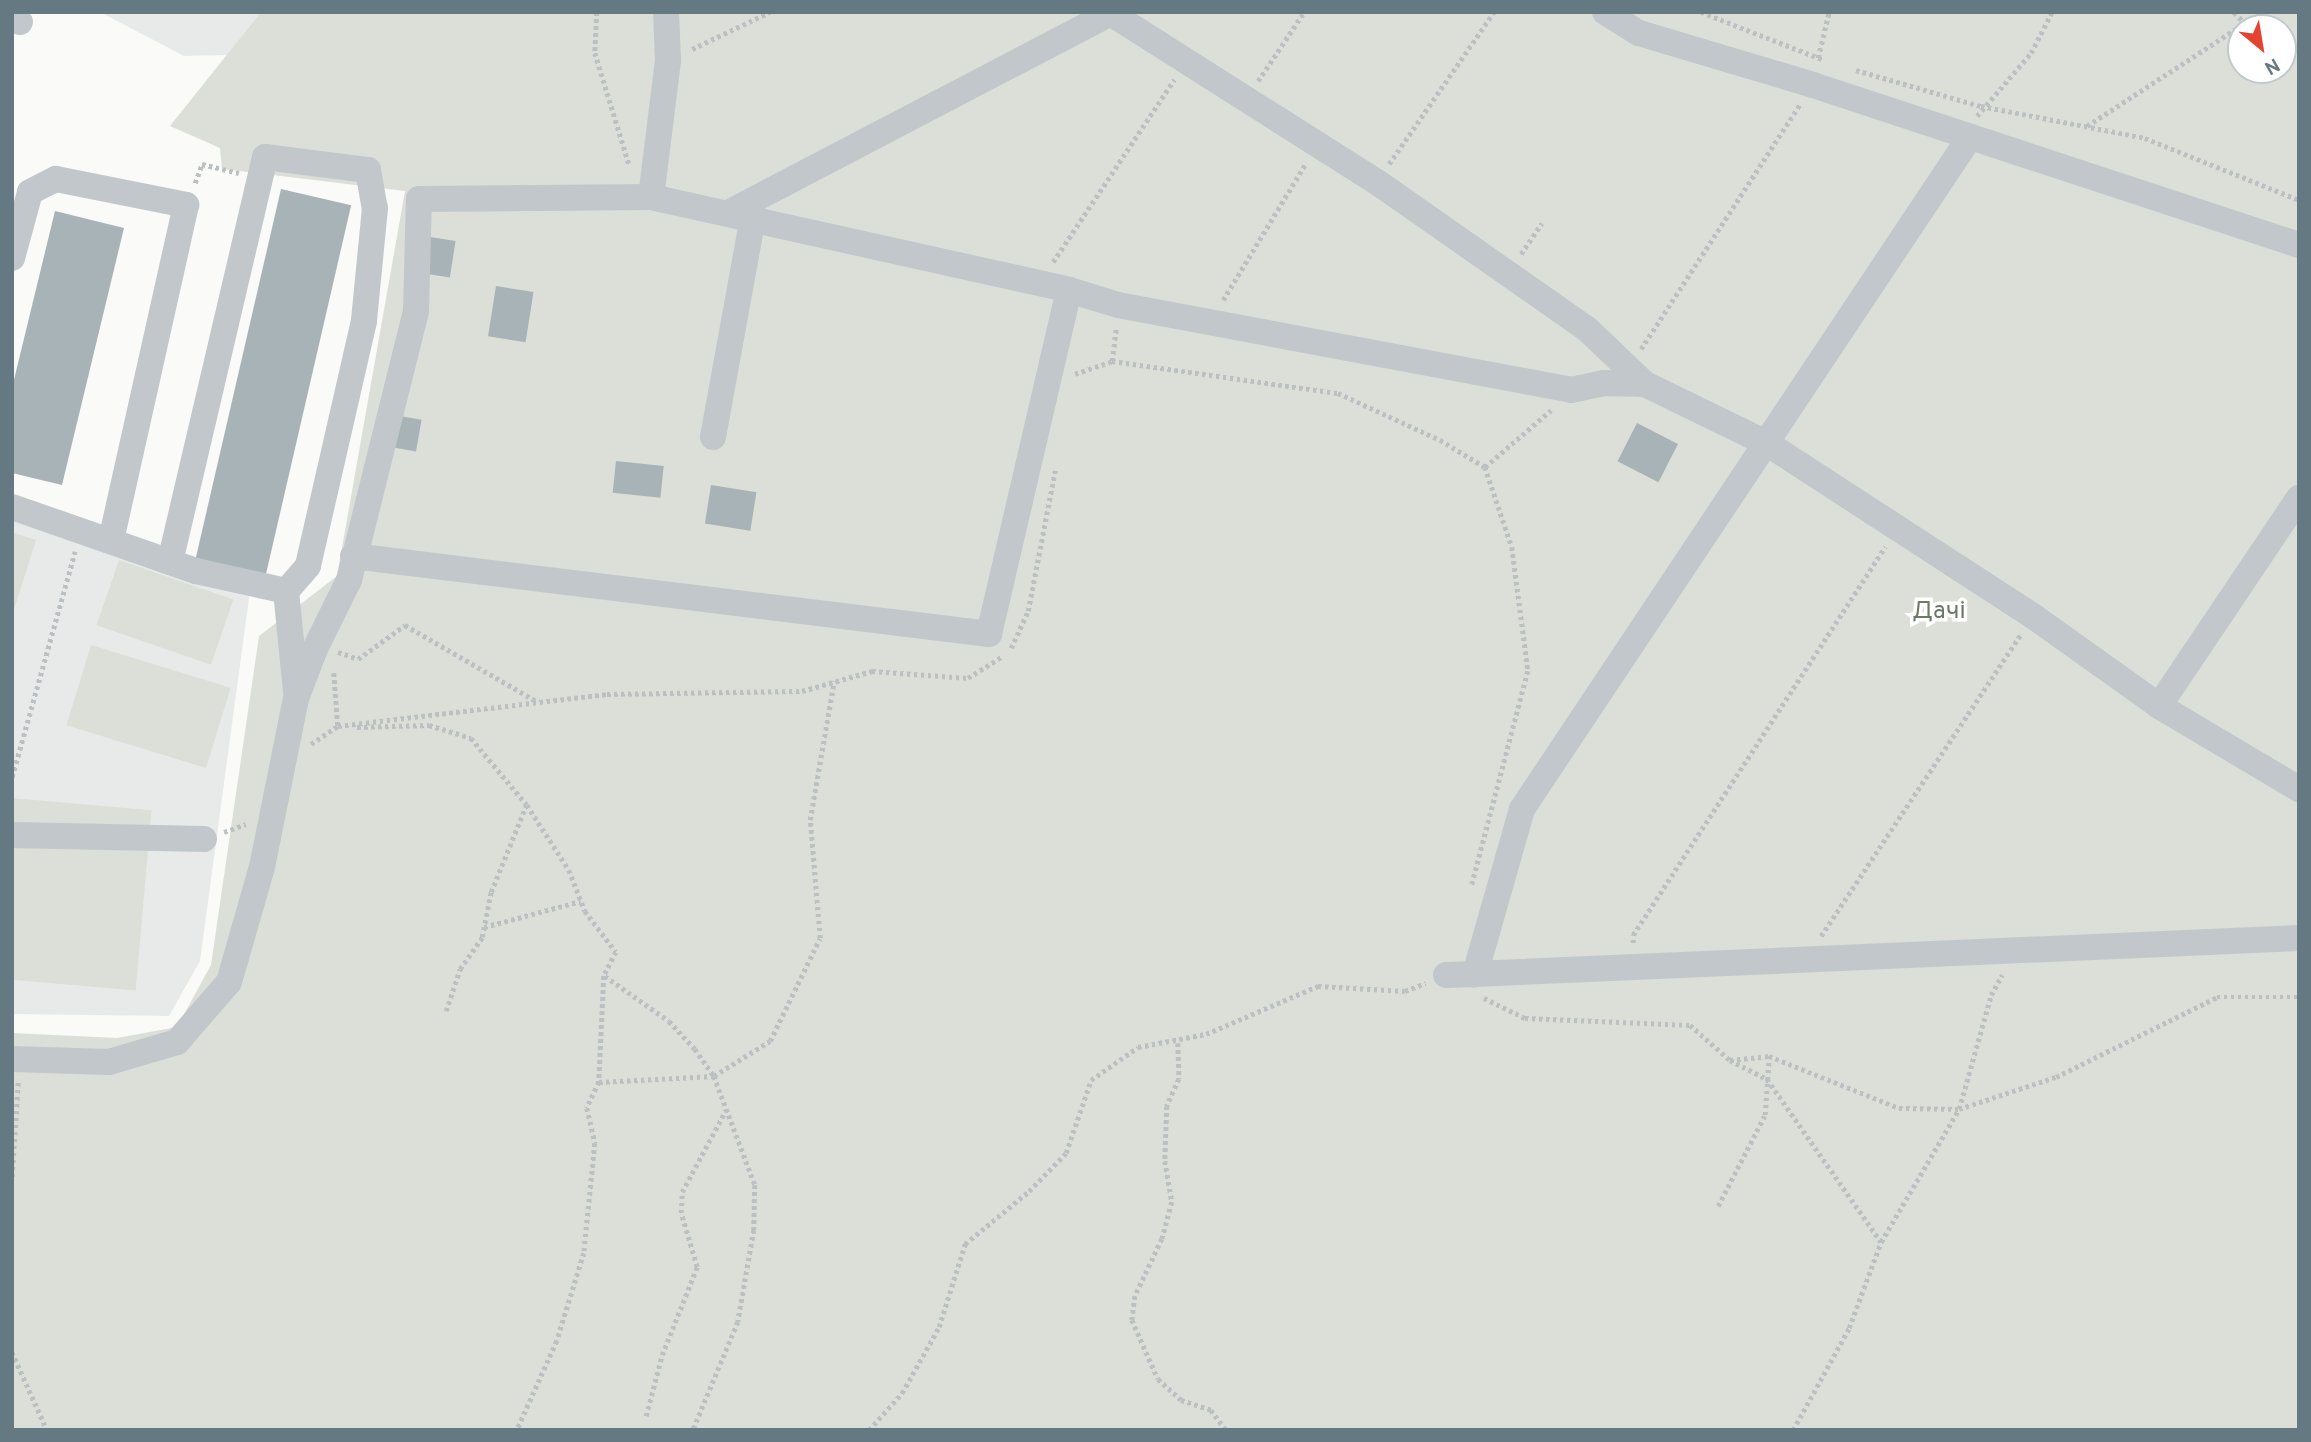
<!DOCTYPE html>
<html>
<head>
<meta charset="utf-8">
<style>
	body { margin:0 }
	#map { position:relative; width:2311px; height:1442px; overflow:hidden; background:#fafaf8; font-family:Overpass,sans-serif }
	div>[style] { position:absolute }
	.built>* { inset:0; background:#e8eae9 }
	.green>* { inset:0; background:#dbdfd7; transform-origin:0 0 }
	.building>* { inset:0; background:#a8b3b7; transform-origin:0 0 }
	.path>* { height:4.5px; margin-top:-2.25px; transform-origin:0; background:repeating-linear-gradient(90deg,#bbc0c2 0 3.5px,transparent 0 7px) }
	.minor>* { height:26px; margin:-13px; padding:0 13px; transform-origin:13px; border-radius:13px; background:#c1c7ca }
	span { translate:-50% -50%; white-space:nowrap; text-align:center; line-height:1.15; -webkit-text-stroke:7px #fff; paint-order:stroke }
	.park-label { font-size:24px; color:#6b7a64 }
	.frame { position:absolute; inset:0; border:14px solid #657983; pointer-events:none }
	.north { position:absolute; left:2227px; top:14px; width:70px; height:70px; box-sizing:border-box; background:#fff; border:2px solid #c1c9cd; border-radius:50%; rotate:150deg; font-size:19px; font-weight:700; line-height:28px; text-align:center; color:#657983 }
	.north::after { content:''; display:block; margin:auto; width:24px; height:32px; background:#e24430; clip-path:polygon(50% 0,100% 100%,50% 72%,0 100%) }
</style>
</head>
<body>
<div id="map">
	<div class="built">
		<i style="clip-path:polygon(100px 12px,261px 12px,227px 55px,184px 56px)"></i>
		<i style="clip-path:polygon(12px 517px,252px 576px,200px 961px,169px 1016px,12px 1014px)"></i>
	</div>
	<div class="green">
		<i style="clip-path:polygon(evenodd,261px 12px,2299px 12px,2299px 1430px,12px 1430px,12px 1033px,117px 1038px,177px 1027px,211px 965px,259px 636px,337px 576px,405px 191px,222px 169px,220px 148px,170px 126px,261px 12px,2241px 28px,2283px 28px,2283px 70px,2241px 70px,2241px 28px)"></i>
		<i style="clip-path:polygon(12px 532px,36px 540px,12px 616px)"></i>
		<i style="left:119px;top:560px;width:121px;height:69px;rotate:19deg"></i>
		<i style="left:91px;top:645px;width:146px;height:84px;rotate:17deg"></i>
		<i style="left:12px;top:798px;width:140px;height:181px;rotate:5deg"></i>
	</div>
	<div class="building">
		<i style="left:281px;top:189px;width:72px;height:386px;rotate:13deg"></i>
		<i style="clip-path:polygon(55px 211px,124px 228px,62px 485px,12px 473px,12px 388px)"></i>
		<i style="left:424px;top:236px;width:32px;height:37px;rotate:9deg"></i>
		<i style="left:496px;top:286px;width:38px;height:51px;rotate:9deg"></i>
		<i style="left:394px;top:415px;width:28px;height:32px;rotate:10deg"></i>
		<i style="left:1637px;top:423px;width:46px;height:43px;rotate:27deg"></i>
		<i style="left:616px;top:461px;width:48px;height:32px;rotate:6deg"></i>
		<i style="left:711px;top:485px;width:46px;height:39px;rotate:9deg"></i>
	</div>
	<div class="path">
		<i style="left:597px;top:12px;width:41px;rotate:92.8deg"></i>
		<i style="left:595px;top:53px;width:116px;rotate:73deg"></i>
		<i style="left:1701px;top:12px;width:132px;rotate:21.3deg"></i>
		<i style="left:2234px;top:12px;width:16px;rotate:45deg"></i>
		<i style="left:692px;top:49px;width:86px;rotate:-25.4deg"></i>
		<i style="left:1818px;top:58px;width:47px;rotate:-76.6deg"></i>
		<i style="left:1856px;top:70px;width:130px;rotate:16.1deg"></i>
		<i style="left:1981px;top:106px;width:167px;rotate:11deg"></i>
		<i style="left:2145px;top:138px;width:166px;rotate:21.9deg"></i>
		<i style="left:1258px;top:81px;width:83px;rotate:-56.3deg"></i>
		<i style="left:1977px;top:116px;width:83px;rotate:-49.4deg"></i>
		<i style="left:2031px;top:53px;width:46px;rotate:-62.9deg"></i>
		<i style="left:2087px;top:126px;width:209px;rotate:-33.1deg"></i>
		<i style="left:1389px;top:164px;width:185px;rotate:-55.4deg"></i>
		<i style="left:195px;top:183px;width:20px;rotate:-70deg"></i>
		<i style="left:202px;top:164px;width:38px;rotate:14deg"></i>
		<i style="left:1521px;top:254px;width:37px;rotate:-56deg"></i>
		<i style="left:1053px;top:262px;width:219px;rotate:-56.4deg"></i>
		<i style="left:1223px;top:300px;width:160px;rotate:-58.8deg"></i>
		<i style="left:1641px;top:349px;width:292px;rotate:-57deg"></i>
		<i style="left:1112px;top:361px;width:34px;rotate:-83deg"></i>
		<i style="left:1075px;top:374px;width:39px;rotate:-19deg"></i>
		<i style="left:1112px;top:361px;width:228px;rotate:8.1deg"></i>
		<i style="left:1338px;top:393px;width:112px;rotate:24.7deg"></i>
		<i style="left:1440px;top:440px;width:52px;rotate:31deg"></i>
		<i style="left:1485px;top:467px;width:84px;rotate:71.4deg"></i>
		<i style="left:1512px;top:547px;width:125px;rotate:82.6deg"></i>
		<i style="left:1528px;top:671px;width:221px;rotate:104.7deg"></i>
		<i style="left:1485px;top:467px;width:87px;rotate:-40.8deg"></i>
		<i style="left:1011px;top:648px;width:41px;rotate:-65.3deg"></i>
		<i style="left:1028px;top:611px;width:143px;rotate:-79.1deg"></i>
		<i style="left:338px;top:652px;width:21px;rotate:19deg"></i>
		<i style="left:358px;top:659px;width:58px;rotate:-35.9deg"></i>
		<i style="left:405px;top:625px;width:154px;rotate:30.1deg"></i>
		<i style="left:334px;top:673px;width:53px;rotate:85.7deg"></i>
		<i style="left:357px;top:727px;width:72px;rotate:-1.6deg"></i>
		<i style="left:429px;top:725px;width:44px;rotate:17.2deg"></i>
		<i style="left:471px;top:738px;width:87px;rotate:50.1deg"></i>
		<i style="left:527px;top:805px;width:77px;rotate:57.1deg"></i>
		<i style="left:569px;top:870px;width:44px;rotate:68.7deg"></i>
		<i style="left:585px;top:911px;width:51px;rotate:52.9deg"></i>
		<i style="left:616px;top:952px;width:27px;rotate:117deg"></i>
		<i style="left:604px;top:976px;width:106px;rotate:92.7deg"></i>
		<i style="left:599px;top:1082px;width:29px;rotate:115deg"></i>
		<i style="left:587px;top:1108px;width:36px;rotate:77deg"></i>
		<i style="left:595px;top:1143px;width:111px;rotate:95.7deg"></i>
		<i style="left:584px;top:1253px;width:92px;rotate:107.1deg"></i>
		<i style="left:557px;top:1341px;width:98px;rotate:114.2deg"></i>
		<i style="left:311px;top:744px;width:32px;rotate:-34deg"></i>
		<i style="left:338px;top:726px;width:271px;rotate:-6.8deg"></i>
		<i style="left:607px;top:694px;width:195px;rotate:-0.9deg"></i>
		<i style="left:802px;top:691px;width:73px;rotate:-15.9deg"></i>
		<i style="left:872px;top:671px;width:96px;rotate:4.2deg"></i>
		<i style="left:968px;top:678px;width:41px;rotate:-32.2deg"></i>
		<i style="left:12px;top:777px;width:234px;rotate:-74.4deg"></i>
		<i style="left:224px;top:832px;width:23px;rotate:-20deg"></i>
		<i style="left:484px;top:927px;width:100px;rotate:-15deg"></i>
		<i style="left:1821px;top:936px;width:362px;rotate:-56.5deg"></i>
		<i style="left:1633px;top:943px;width:8px;rotate:-90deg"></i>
		<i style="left:1633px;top:935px;width:463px;rotate:-57deg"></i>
		<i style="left:605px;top:976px;width:78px;rotate:35.1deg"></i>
		<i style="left:669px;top:1021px;width:38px;rotate:47deg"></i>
		<i style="left:695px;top:1049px;width:33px;rotate:55deg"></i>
		<i style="left:714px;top:1076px;width:116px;rotate:69.4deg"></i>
		<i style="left:755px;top:1185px;width:45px;rotate:91.3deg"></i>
		<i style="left:754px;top:1230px;width:93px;rotate:99.9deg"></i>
		<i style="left:738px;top:1322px;width:117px;rotate:112.6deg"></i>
		<i style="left:1484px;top:998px;width:46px;rotate:26deg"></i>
		<i style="left:1525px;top:1018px;width:165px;rotate:2.4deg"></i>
		<i style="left:1690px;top:1025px;width:53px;rotate:41.2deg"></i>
		<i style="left:1730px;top:1060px;width:39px;rotate:-6deg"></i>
		<i style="left:1769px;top:1056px;width:140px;rotate:21.8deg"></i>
		<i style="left:1899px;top:1108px;width:60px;rotate:1deg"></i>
		<i style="left:1959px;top:1109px;width:102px;rotate:-18.3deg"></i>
		<i style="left:2056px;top:1077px;width:180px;rotate:-26.4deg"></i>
		<i style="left:2217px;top:997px;width:82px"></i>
		<i style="left:446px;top:1011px;width:44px;rotate:-71.6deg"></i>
		<i style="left:460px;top:969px;width:39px;rotate:-55deg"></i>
		<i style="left:482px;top:937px;width:46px;rotate:-78.7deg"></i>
		<i style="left:491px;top:892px;width:93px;rotate:-67.9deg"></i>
		<i style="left:1178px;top:1043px;width:36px;rotate:88deg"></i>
		<i style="left:1179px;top:1079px;width:30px;rotate:114deg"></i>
		<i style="left:1167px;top:1106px;width:55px;rotate:92.1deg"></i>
		<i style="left:1165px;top:1161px;width:42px;rotate:80.3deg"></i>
		<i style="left:1172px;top:1202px;width:38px;rotate:105deg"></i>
		<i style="left:1162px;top:1239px;width:63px;rotate:115.3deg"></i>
		<i style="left:1135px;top:1296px;width:24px;rotate:97deg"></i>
		<i style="left:1132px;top:1320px;width:64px;rotate:66.2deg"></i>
		<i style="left:1158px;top:1379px;width:31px;rotate:42deg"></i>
		<i style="left:1181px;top:1400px;width:32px;rotate:18deg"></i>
		<i style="left:1211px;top:1410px;width:25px;rotate:53deg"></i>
		<i style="left:1730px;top:1060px;width:42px;rotate:27.2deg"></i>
		<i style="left:1767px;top:1079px;width:199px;rotate:55deg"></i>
		<i style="left:599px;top:1082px;width:115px;rotate:-3deg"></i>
		<i style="left:714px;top:1076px;width:66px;rotate:-32deg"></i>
		<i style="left:770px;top:1041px;width:114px;rotate:-64.1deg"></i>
		<i style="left:820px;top:938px;width:118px;rotate:-94.8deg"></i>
		<i style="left:810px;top:820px;width:141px;rotate:-80.2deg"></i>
		<i style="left:12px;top:1177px;width:95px;rotate:-86.4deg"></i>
		<i style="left:1718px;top:1206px;width:102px;rotate:-62.7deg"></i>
		<i style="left:1765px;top:1115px;width:59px;rotate:-86.1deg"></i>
		<i style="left:12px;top:1352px;width:85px;rotate:65.8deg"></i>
		<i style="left:646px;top:1416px;width:63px;rotate:-75.3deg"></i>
		<i style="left:662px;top:1355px;width:95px;rotate:-68.3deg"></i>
		<i style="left:697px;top:1267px;width:56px;rotate:-106.5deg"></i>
		<i style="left:681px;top:1213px;width:21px;rotate:-87deg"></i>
		<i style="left:682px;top:1192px;width:93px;rotate:-61.8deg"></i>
		<i style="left:869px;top:1430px;width:50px;rotate:-48.3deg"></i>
		<i style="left:902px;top:1393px;width:76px;rotate:-60.7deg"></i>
		<i style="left:939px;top:1327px;width:87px;rotate:-72.6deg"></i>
		<i style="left:965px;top:1244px;width:83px;rotate:-39.6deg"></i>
		<i style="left:1029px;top:1191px;width:53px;rotate:-45.8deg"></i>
		<i style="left:1066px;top:1153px;width:77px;rotate:-71.1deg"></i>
		<i style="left:1091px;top:1080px;width:57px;rotate:-35.1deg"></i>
		<i style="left:1138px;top:1047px;width:69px;rotate:-10.8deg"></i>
		<i style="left:1206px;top:1034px;width:122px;rotate:-23.2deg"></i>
		<i style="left:1318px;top:986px;width:87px;rotate:3.3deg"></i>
		<i style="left:1405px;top:991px;width:22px;rotate:-21deg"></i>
		<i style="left:1793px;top:1430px;width:116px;rotate:-61.2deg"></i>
		<i style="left:1849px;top:1328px;width:92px;rotate:-69.6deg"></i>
		<i style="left:1881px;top:1242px;width:154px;rotate:-59.6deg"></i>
		<i style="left:1959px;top:1109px;width:118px;rotate:-74.3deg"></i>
		<i style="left:1991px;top:995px;width:23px;rotate:-61deg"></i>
	</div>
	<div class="minor">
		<i style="left:1605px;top:12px;width:40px;rotate:32deg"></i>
		<i style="left:1639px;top:33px;width:182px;rotate:16.6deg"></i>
		<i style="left:1813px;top:85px;width:512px;rotate:18.22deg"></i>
		<i style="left:1112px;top:14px;width:314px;rotate:32.4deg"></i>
		<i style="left:1377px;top:182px;width:256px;rotate:35deg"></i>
		<i style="left:1587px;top:329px;width:80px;rotate:43.5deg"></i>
		<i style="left:12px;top:16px;width:10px;rotate:37deg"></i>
		<i style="left:1968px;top:140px;width:804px;rotate:123.69deg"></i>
		<i style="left:1522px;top:809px;width:172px;rotate:105.9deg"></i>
		<i style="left:1475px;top:974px;width:825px;rotate:-2.5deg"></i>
		<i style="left:651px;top:197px;width:138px;rotate:-82.9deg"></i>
		<i style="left:668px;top:60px;width:48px;rotate:-92.4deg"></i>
		<i style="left:730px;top:212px;width:432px;rotate:-27.6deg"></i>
		<i style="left:12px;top:258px;width:68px;rotate:-74.7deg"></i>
		<i style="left:30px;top:192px;width:29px;rotate:-27deg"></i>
		<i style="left:56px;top:179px;width:133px;rotate:11.3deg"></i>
		<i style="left:186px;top:205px;width:343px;rotate:102.6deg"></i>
		<i style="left:713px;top:437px;width:224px;rotate:-79.7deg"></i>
		<i style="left:12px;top:507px;width:195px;rotate:19.2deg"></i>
		<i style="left:196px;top:571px;width:92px;rotate:12.5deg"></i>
		<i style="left:286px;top:591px;width:100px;rotate:84.3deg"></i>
		<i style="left:353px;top:556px;width:641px;rotate:6.99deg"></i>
		<i style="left:989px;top:634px;width:353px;rotate:-76.9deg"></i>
		<i style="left:170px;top:562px;width:416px;rotate:-76.8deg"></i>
		<i style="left:265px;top:157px;width:104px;rotate:7.2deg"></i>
		<i style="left:368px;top:170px;width:39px;rotate:80deg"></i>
		<i style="left:375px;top:208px;width:114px;rotate:95.6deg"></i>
		<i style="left:364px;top:321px;width:251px;rotate:102.9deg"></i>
		<i style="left:308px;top:566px;width:33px;rotate:131deg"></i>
		<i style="left:2159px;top:706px;width:251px;rotate:-56.1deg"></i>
		<i style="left:12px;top:835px;width:192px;rotate:1.2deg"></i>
		<i style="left:1446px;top:975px;width:29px;rotate:-2deg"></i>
		<i style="left:12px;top:1059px;width:97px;rotate:1.8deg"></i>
		<i style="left:109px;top:1062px;width:71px;rotate:-16.4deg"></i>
		<i style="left:177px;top:1042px;width:79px;rotate:-49.1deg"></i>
		<i style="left:229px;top:982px;width:120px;rotate:-74deg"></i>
		<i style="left:262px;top:867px;width:171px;rotate:-78.6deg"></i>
		<i style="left:296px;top:699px;width:51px;rotate:-69.4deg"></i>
		<i style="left:314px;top:651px;width:79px;rotate:-63.8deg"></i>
		<i style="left:349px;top:580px;width:277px;rotate:-76deg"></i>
		<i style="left:416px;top:311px;width:112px;rotate:-88.5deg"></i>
		<i style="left:419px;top:199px;width:232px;rotate:-0.5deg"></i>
		<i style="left:651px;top:197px;width:428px;rotate:12.5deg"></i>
		<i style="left:1069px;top:290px;width:51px;rotate:17deg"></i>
		<i style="left:1118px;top:305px;width:461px;rotate:10.6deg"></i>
		<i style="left:1571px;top:390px;width:34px;rotate:-12deg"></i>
		<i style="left:1604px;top:383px;width:41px;rotate:1.4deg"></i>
		<i style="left:1645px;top:384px;width:137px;rotate:26deg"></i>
		<i style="left:1768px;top:444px;width:316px;rotate:33deg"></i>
		<i style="left:2033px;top:616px;width:155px;rotate:35.5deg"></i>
		<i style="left:2159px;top:706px;width:163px;rotate:30.7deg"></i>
	</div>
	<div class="park-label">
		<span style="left:1939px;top:613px">Дачі</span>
	</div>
	<div class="frame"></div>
	<div class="north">N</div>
</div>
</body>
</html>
